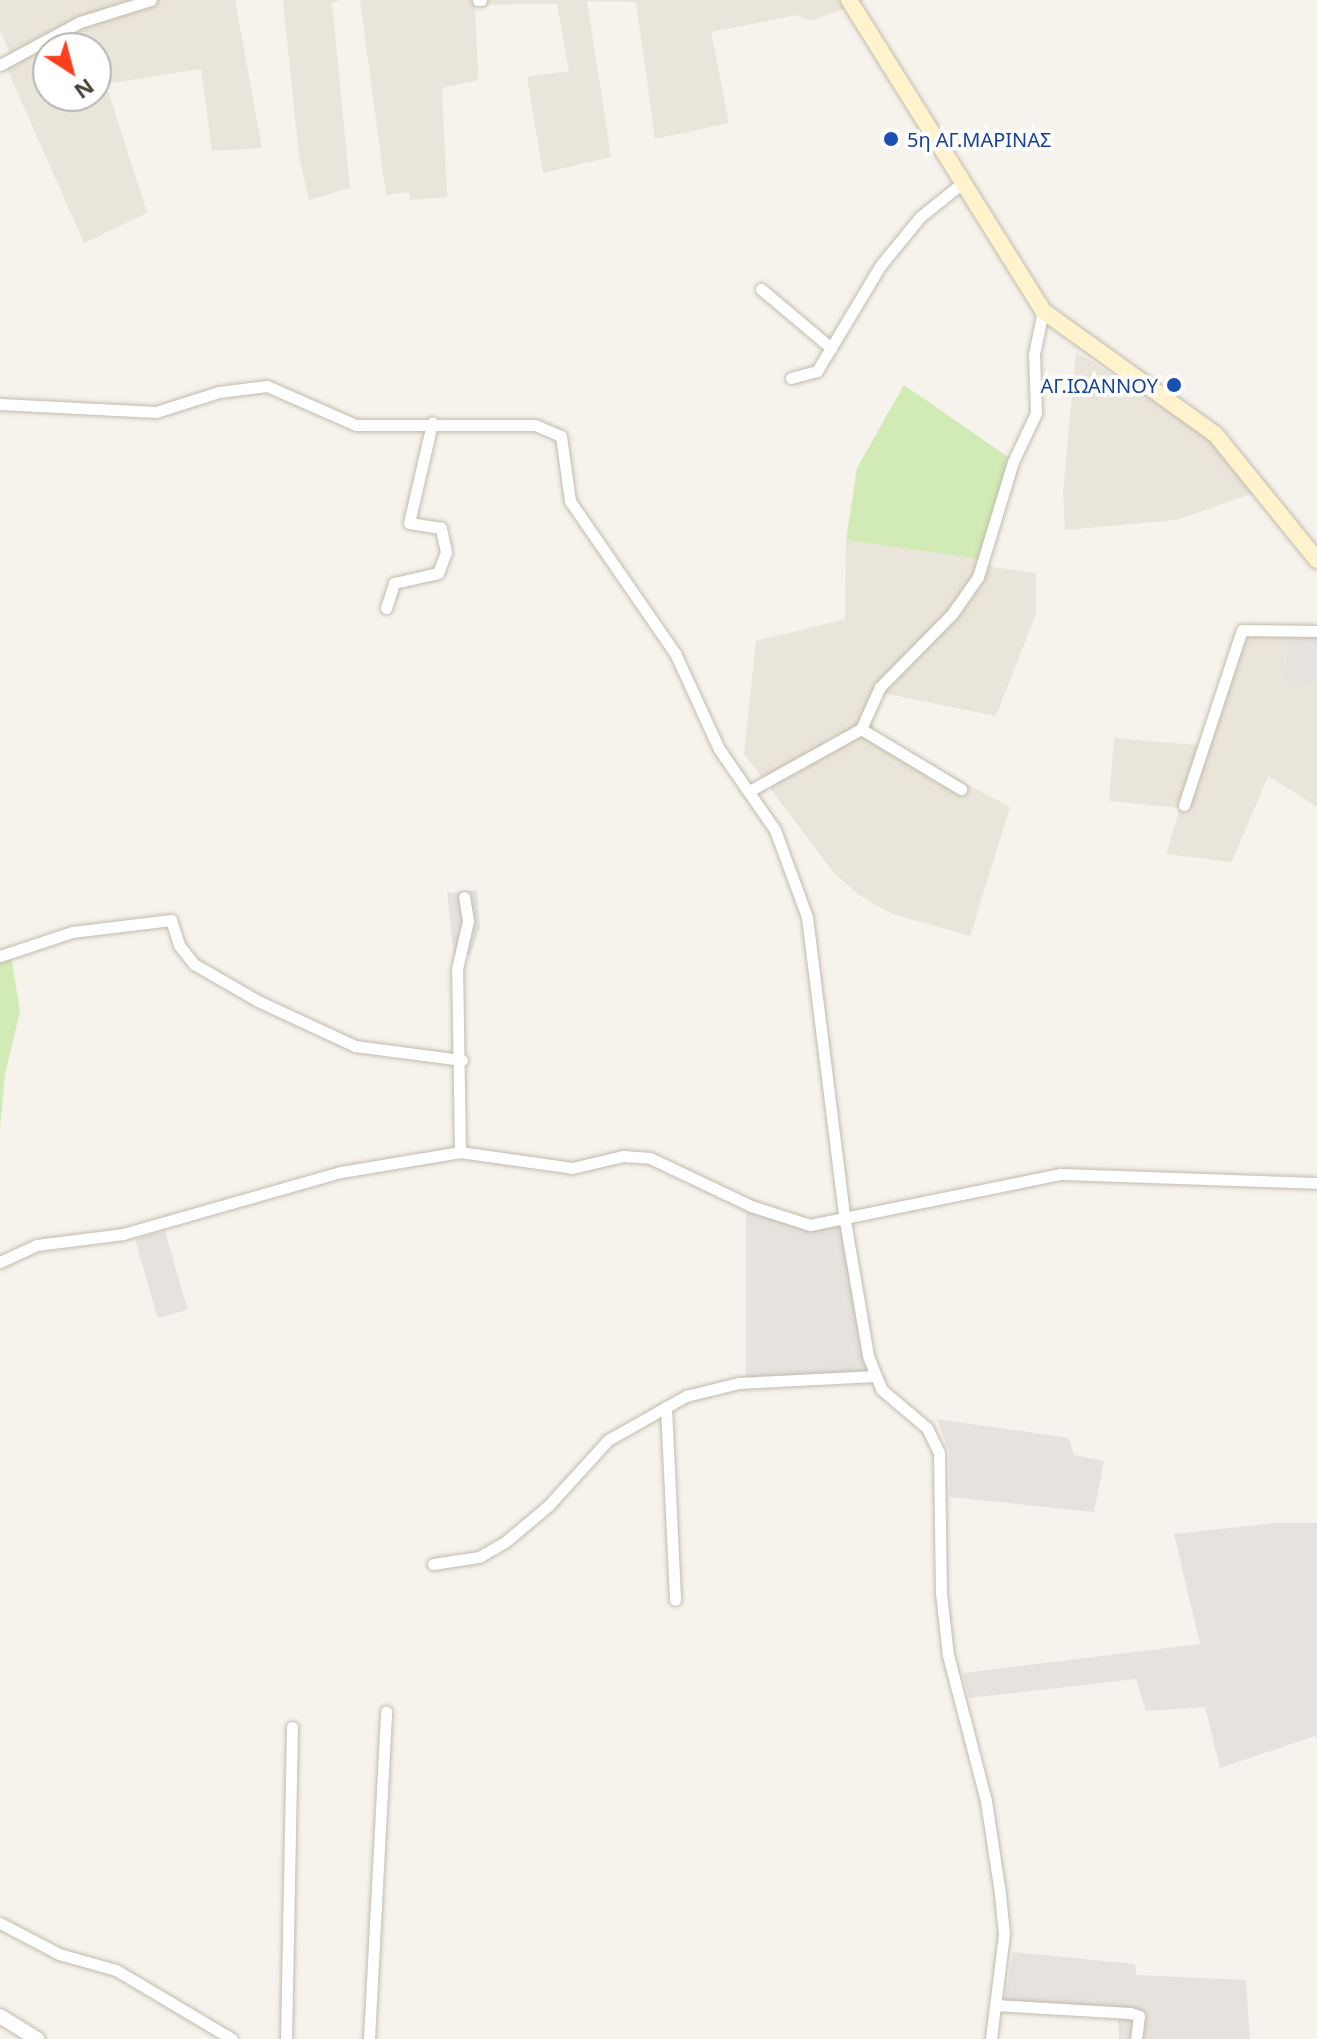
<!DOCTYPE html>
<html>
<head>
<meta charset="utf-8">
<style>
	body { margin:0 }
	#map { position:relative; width:1317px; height:2039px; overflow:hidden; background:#f6f3ec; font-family:"Noto Sans",sans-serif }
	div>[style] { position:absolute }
	.residential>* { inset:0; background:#eae5da }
	.industrial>* { inset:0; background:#e6e2dd; transform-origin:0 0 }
	.green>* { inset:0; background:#d2eab5 }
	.parking>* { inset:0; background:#e5e3e0 }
	.roads { filter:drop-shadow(0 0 2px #c2bbae) drop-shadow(0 0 2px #c2bbae) }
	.minor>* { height:11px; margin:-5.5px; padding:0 5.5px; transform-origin:5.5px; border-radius:5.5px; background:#fff }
	.tertiary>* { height:14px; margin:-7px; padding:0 7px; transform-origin:7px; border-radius:7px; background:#fff }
	.secondary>* { height:16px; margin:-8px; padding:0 8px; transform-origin:8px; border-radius:8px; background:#fff3cd }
	.dots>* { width:22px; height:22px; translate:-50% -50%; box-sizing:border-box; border:4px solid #fff; border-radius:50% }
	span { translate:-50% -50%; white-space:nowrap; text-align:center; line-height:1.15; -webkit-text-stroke:7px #fff; paint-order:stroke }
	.transit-label { font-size:20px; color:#164399 }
	.left { translate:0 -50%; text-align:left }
	.right { translate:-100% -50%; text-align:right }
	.north { position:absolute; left:32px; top:32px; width:80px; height:80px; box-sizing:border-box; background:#fff; border:2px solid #b7b4b0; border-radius:50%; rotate:144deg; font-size:22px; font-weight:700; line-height:32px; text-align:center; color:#4b4439 }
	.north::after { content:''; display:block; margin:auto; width:28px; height:36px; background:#fc3f1d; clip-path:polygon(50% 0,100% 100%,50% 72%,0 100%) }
</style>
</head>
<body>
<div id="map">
	<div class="residential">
		<i style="clip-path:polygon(evenodd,0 0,235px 0,262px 148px,212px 151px,201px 69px,106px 84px,147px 213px,84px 243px,6px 67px,12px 61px,0 29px,0 0,48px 48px,96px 48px,96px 96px,48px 96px,48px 48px)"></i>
		<i style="clip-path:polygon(283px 0,341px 0,332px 3px,350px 188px,309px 200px,299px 157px)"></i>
		<i style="clip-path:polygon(360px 0,866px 0,811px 21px,797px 15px,711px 32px,729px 123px,655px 139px,636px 2px,587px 1px,611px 157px,543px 173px,527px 77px,569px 71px,557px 4px,475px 5px,478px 80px,442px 88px,447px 197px,410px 200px,409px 192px,386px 195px)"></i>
		<i style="clip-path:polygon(1076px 352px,1197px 426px,1257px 492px,1176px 520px,1065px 530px,1063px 493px)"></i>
		<i style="clip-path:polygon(846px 540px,980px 559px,993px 567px,1036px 573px,1036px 614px,996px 716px,883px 693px,870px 715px,877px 736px,1010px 807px,970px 936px,892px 914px,859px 895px,834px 873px,744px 754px,756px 641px,845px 619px)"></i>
		<i style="clip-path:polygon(1244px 637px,1290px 637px,1282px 681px,1317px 684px,1317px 807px,1268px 776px,1232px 862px,1166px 854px,1180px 808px,1109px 801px,1114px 738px,1208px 746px)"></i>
	</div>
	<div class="industrial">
		<i style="clip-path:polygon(1290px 637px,1317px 637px,1317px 684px,1282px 681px)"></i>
		<i style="clip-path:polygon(746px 1207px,812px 1230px,840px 1226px,871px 1371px,746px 1379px)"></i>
		<i style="left:165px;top:1231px;width:82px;height:31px;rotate:74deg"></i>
		<i style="clip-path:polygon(937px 1419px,1069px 1438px,1074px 1455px,1104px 1461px,1094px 1512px,950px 1497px,949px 1451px)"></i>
		<i style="clip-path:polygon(1275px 1523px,1317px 1523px,1317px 1741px,1315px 1736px,1220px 1768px,1205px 1707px,1146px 1711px,1136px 1679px,969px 1698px,963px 1673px,1200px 1644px,1174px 1534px)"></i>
		<i style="clip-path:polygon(1013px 1952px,1135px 1964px,1136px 1975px,1246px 1980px,1250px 2039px,1119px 2039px,1118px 2020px,1111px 2015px,1003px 2010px)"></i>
	</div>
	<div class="green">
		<i style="clip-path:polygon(904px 385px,1011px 459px,980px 559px,846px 540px,857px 468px)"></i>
		<i style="clip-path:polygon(11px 955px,20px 1011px,5px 1075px,0 1129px,0 960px)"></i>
	</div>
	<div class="parking">
		<i style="clip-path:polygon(477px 890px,480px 927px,471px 954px,454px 957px,447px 893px)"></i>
	</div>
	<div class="roads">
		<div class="minor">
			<i style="left:478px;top:0;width:3px"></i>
			<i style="left:0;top:65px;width:91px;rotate:-28.3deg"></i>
			<i style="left:80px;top:22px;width:74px;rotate:-17.2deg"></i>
			<i style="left:761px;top:289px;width:92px;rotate:40.1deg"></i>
			<i style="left:791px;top:378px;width:27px;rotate:-15deg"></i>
			<i style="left:817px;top:371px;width:122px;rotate:-59deg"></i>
			<i style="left:880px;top:266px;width:63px;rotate:-50.8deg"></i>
			<i style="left:920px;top:217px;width:53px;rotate:-38.8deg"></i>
			<i style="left:0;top:404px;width:156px;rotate:2.9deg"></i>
			<i style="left:156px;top:412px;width:66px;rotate:-17.6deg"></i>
			<i style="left:219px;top:392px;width:48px;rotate:-7.1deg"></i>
			<i style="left:267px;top:386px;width:97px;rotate:23.7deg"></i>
			<i style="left:356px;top:425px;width:179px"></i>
			<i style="left:535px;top:425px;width:28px;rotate:23deg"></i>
			<i style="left:561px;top:436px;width:66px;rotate:82.1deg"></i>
			<i style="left:570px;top:501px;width:185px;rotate:55.4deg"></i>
			<i style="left:675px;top:653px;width:106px;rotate:65.4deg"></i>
			<i style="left:719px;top:749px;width:98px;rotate:55.3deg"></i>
			<i style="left:775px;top:830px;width:93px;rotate:69.8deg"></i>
			<i style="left:807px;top:917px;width:306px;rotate:82.9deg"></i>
			<i style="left:845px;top:1221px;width:137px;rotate:80.3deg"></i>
			<i style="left:868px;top:1356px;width:35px;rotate:68deg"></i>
			<i style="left:881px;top:1389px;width:60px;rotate:40.3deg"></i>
			<i style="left:927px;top:1428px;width:28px;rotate:64deg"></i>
			<i style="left:939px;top:1453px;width:140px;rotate:89.2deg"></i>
			<i style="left:941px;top:1593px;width:62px;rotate:83.6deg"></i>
			<i style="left:948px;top:1655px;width:151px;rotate:75.4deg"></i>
			<i style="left:986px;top:1801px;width:94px;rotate:81.4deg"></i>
			<i style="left:1000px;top:1894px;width:40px;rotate:84.3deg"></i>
			<i style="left:1004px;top:1934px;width:106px;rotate:97.1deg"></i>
			<i style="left:386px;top:608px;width:26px;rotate:-72deg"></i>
			<i style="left:394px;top:583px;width:45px;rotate:-12.8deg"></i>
			<i style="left:438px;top:573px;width:22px;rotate:-69deg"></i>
			<i style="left:446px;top:552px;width:25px;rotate:-102deg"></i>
			<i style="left:441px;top:528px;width:32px;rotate:-171deg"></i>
			<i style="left:409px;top:523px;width:103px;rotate:-77deg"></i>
			<i style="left:861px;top:729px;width:117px;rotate:31deg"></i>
			<i style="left:751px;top:790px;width:126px;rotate:-29deg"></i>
			<i style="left:861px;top:729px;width:46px;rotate:-65.7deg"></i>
			<i style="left:880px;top:687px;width:103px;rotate:-45.4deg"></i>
			<i style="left:952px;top:614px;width:45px;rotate:-54.9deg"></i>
			<i style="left:978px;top:577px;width:120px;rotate:-73.1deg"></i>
			<i style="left:1013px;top:462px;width:54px;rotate:-64.9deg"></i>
			<i style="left:1036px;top:413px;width:59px;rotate:-91.9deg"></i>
			<i style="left:1034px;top:354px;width:44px;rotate:-78.2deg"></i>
			<i style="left:1184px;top:805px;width:184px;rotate:-71.7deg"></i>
			<i style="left:1242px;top:630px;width:75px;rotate:0.8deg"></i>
			<i style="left:0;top:956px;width:76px;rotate:-18.4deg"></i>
			<i style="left:72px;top:932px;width:100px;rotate:-6.9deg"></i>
			<i style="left:171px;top:920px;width:26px;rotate:72deg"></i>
			<i style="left:179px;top:945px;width:24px;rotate:52deg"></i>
			<i style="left:194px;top:964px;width:74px;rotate:30deg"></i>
			<i style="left:258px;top:1001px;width:107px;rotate:24.9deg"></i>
			<i style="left:355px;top:1046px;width:108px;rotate:7.5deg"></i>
			<i style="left:460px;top:1152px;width:183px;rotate:-90.9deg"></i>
			<i style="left:457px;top:969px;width:49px;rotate:-77.1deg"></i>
			<i style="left:468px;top:921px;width:24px;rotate:-99deg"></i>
			<i style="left:0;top:1262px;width:41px;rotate:-24.7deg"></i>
			<i style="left:37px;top:1245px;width:87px;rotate:-7.3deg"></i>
			<i style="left:123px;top:1234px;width:227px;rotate:-15.9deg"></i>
			<i style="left:341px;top:1172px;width:121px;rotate:-9.5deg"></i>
			<i style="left:460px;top:1152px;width:113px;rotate:8.1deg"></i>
			<i style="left:572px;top:1168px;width:52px;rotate:-13.2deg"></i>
			<i style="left:623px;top:1156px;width:27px;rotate:4deg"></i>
			<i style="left:650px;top:1158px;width:112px;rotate:25.4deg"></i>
			<i style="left:751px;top:1206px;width:62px;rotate:17.9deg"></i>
			<i style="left:810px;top:1225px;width:256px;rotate:-11.5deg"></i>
			<i style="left:1061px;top:1174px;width:256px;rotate:2deg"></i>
			<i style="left:666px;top:1407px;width:193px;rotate:87.3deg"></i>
			<i style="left:433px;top:1564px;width:47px;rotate:-8.7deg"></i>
			<i style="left:479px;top:1557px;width:30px;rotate:-30deg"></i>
			<i style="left:505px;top:1542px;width:56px;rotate:-39.9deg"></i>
			<i style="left:548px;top:1506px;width:89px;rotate:-47.7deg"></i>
			<i style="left:608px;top:1440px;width:90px;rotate:-29.4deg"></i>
			<i style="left:686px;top:1396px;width:55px;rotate:-13.8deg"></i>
			<i style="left:739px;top:1383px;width:136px;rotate:-2.9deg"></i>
			<i style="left:0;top:1923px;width:67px;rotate:27.7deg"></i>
			<i style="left:59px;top:1954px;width:59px;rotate:15.7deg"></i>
			<i style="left:116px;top:1970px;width:135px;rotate:30.7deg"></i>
			<i style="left:995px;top:2005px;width:135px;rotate:3.4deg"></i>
			<i style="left:1130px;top:2013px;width:9px;rotate:18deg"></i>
			<i style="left:1139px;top:2016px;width:23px;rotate:97deg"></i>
			<i style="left:286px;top:2039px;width:312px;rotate:-88.9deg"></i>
			<i style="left:369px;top:2039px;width:328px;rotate:-87deg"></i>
		</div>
		<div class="tertiary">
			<i style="left:0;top:2016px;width:44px;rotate:31.9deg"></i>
		</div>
		<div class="secondary">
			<i style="left:849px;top:0;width:367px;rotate:58deg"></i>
			<i style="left:1043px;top:311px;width:211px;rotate:35.6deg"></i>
			<i style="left:1215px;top:434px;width:162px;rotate:51deg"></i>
		</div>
	</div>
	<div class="dots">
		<i style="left:891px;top:139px;background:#1a4fb4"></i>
		<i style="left:1174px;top:385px;background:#1a4fb4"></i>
	</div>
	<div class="transit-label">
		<span class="left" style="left:907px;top:139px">5η ΑΓ.ΜΑΡΙΝΑΣ</span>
		<span class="right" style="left:1158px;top:385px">ΑΓ.ΙΩΑΝΝΟΥ</span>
	</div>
	<div class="north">N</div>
</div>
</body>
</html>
